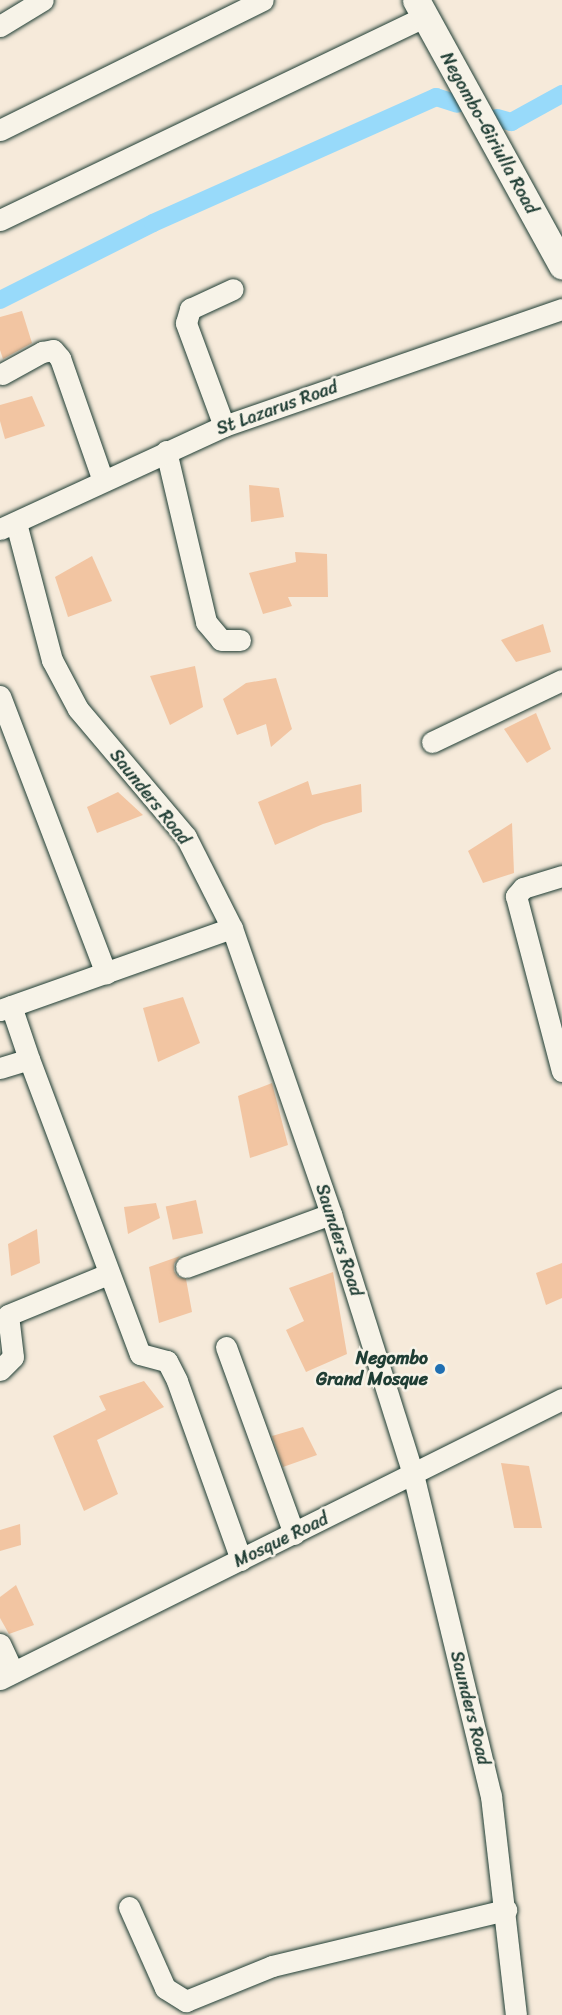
<!DOCTYPE html>
<html>
<head>
<meta charset="utf-8">
<style>
	body { margin:0 }
	#map { position:relative; width:562px; height:2015px; overflow:hidden; background:#f6eada; font-family:Sriracha,sans-serif }
	div>[style] { position:absolute }
	.canal>* { height:18px; margin:-9px; padding:0 9px; transform-origin:9px; border-radius:9px; background:#98dafa }
	.building>* { inset:0; background:#f2c5a2; transform-origin:0 0 }
	.roads { filter:drop-shadow(0 0 2px #1f3d34) drop-shadow(0 0 2px #1f3d34) }
	.minor>* { height:21px; margin:-10.5px; padding:0 10.5px; transform-origin:10.5px; border-radius:10.5px; background:#f7f3e8 }
	.major>* { height:27px; margin:-13.5px; padding:0 13.5px; transform-origin:13.5px; border-radius:13.5px; background:#f7f3e8 }
	.dots>* { width:16px; height:16px; translate:-50% -50%; box-sizing:border-box; border:3px solid #f7f3e8; border-radius:50% }
	span { translate:-50% -50%; white-space:nowrap; text-align:center; line-height:1.15; -webkit-text-stroke:5px #f7f3e8; paint-order:stroke }
	.street-label { font-size:18px; color:#1f3d34 }
	.poi-label { font-size:18px; color:#1f3d34; font-weight:700 }
	.right { translate:-100% -50%; text-align:right }
</style>
</head>
<body>
<div id="map">
	<div class="canal">
		<i style="left:497px;top:118px;width:15px;rotate:16deg"></i>
		<i style="left:511px;top:122px;width:58px;rotate:-28.8deg"></i>
		<i style="left:0;top:300px;width:171px;rotate:-26.7deg"></i>
		<i style="left:153px;top:223px;width:310px;rotate:-24deg"></i>
		<i style="left:436px;top:97px;width:22px;rotate:18deg"></i>
	</div>
	<div class="building">
		<i style="clip-path:polygon(22px 311px,32px 343px,3px 359px,0 350px,0 317px)"></i>
		<i style="clip-path:polygon(32px 396px,45px 426px,5px 439px,0 421px,0 405px)"></i>
		<i style="clip-path:polygon(249px 485px,279px 488px,284px 517px,251px 522px)"></i>
		<i style="clip-path:polygon(295px 552px,327px 554px,328px 597px,288px 597px,292px 606px,263px 614px,249px 573px,296px 562px)"></i>
		<i style="clip-path:polygon(92px 556px,112px 601px,68px 617px,55px 577px)"></i>
		<i style="clip-path:polygon(543px 624px,551px 652px,516px 662px,501px 640px)"></i>
		<i style="clip-path:polygon(195px 666px,203px 707px,170px 725px,150px 676px)"></i>
		<i style="clip-path:polygon(276px 678px,292px 729px,271px 747px,266px 724px,237px 735px,223px 699px,246px 683px)"></i>
		<i style="clip-path:polygon(536px 713px,551px 749px,527px 763px,504px 729px)"></i>
		<i style="clip-path:polygon(308px 781px,312px 795px,361px 784px,362px 812px,323px 824px,275px 845px,258px 802px)"></i>
		<i style="clip-path:polygon(118px 792px,143px 815px,97px 833px,87px 807px)"></i>
		<i style="clip-path:polygon(512px 823px,514px 873px,483px 883px,468px 851px)"></i>
		<i style="clip-path:polygon(183px 997px,200px 1043px,158px 1062px,143px 1008px)"></i>
		<i style="clip-path:polygon(272px 1083px,288px 1145px,250px 1158px,238px 1096px)"></i>
		<i style="left:196px;top:1200px;width:34px;height:31px;rotate:78deg"></i>
		<i style="clip-path:polygon(156px 1203px,160px 1218px,128px 1234px,124px 1207px)"></i>
		<i style="clip-path:polygon(37px 1229px,40px 1263px,11px 1276px,8px 1244px)"></i>
		<i style="clip-path:polygon(180px 1256px,174px 1264px,174px 1271px,178px 1277px,186px 1279px,192px 1312px,159px 1323px,149px 1267px)"></i>
		<i style="clip-path:polygon(562px 1263px,562px 1298px,546px 1305px,536px 1273px)"></i>
		<i style="clip-path:polygon(333px 1272px,347px 1354px,306px 1372px,286px 1330px,304px 1321px,289px 1288px)"></i>
		<i style="clip-path:polygon(144px 1381px,164px 1407px,97px 1440px,118px 1494px,84px 1511px,53px 1436px,106px 1410px,99px 1396px)"></i>
		<i style="clip-path:polygon(303px 1427px,317px 1455px,283px 1467px,272px 1436px)"></i>
		<i style="clip-path:polygon(501px 1463px,529px 1466px,542px 1528px,514px 1528px)"></i>
		<i style="clip-path:polygon(20px 1524px,21px 1545px,0 1551px,0 1530px)"></i>
		<i style="clip-path:polygon(16px 1585px,34px 1625px,9px 1634px,0 1618px,0 1597px)"></i>
	</div>
	<div class="roads">
		<div class="minor">
			<i style="left:0;top:26px;width:50px;rotate:-31.2deg"></i>
			<i style="left:0;top:130px;width:293px;rotate:-26.3deg"></i>
			<i style="left:0;top:220px;width:471px;rotate:-25.6deg"></i>
			<i style="left:2px;top:374px;width:46px;rotate:-28.8deg"></i>
			<i style="left:42px;top:352px;width:11px;rotate:-10deg"></i>
			<i style="left:53px;top:350px;width:11px;rotate:49deg"></i>
			<i style="left:60px;top:358px;width:130px;rotate:70.7deg"></i>
			<i style="left:224px;top:426px;width:110px;rotate:-110.3deg"></i>
			<i style="left:186px;top:323px;width:15px;rotate:-74deg"></i>
			<i style="left:190px;top:309px;width:47px;rotate:-24.9deg"></i>
			<i style="left:166px;top:451px;width:176px;rotate:76.8deg"></i>
			<i style="left:206px;top:622px;width:23px;rotate:50deg"></i>
			<i style="left:221px;top:640px;width:19px"></i>
			<i style="left:16px;top:523px;width:142px;rotate:75.3deg"></i>
			<i style="left:52px;top:660px;width:55px;rotate:62deg"></i>
			<i style="left:78px;top:709px;width:167px;rotate:49.8deg"></i>
			<i style="left:186px;top:837px;width:102px;rotate:63.2deg"></i>
			<i style="left:232px;top:928px;width:303px;rotate:70.9deg"></i>
			<i style="left:331px;top:1214px;width:273px;rotate:72.5deg"></i>
			<i style="left:413px;top:1474px;width:331px;rotate:76.4deg"></i>
			<i style="left:491px;top:1796px;width:220px;rotate:83.5deg"></i>
			<i style="left:0;top:529px;width:247px;rotate:-24.7deg"></i>
			<i style="left:224px;top:426px;width:358px;rotate:-19.1deg"></i>
			<i style="left:0;top:696px;width:297px;rotate:69.1deg"></i>
			<i style="left:432px;top:742px;width:144px;rotate:-25.5deg"></i>
			<i style="left:562px;top:876px;width:41px;rotate:162.9deg"></i>
			<i style="left:523px;top:888px;width:11px;rotate:131deg"></i>
			<i style="left:516px;top:896px;width:181px;rotate:75.3deg"></i>
			<i style="left:11px;top:1006px;width:56px;rotate:71.2deg"></i>
			<i style="left:0;top:1010px;width:246px;rotate:-19.5deg"></i>
			<i style="left:0;top:1068px;width:30px;rotate:-17deg"></i>
			<i style="left:29px;top:1059px;width:315px;rotate:69.4deg"></i>
			<i style="left:140px;top:1354px;width:28px;rotate:15deg"></i>
			<i style="left:167px;top:1361px;width:22px;rotate:63deg"></i>
			<i style="left:177px;top:1381px;width:190px;rotate:70.3deg"></i>
			<i style="left:186px;top:1267px;width:154px;rotate:-20.1deg"></i>
			<i style="left:226px;top:1347px;width:199px;rotate:70deg"></i>
			<i style="left:0;top:1370px;width:18px;rotate:-45deg"></i>
			<i style="left:13px;top:1357px;width:42px;rotate:-96.8deg"></i>
			<i style="left:8px;top:1315px;width:108px;rotate:-22.3deg"></i>
			<i style="left:0;top:1644px;width:31px;rotate:65deg"></i>
			<i style="left:0;top:1679px;width:628px;rotate:-26.48deg"></i>
			<i style="left:129px;top:1907px;width:89px;rotate:66deg"></i>
			<i style="left:165px;top:1988px;width:25px;rotate:32deg"></i>
			<i style="left:186px;top:2001px;width:93px;rotate:-22.1deg"></i>
			<i style="left:272px;top:1966px;width:241px;rotate:-13.5deg"></i>
		</div>
		<div class="major">
			<i style="left:416px;top:0;width:303px;rotate:61.2deg"></i>
		</div>
	</div>
	<div class="dots">
		<i style="left:440px;top:1369px;background:#1f6fb2"></i>
	</div>
	<div class="street-label">
		<span style="left:489px;top:133px;rotate:61deg">Negombo-Giriulla Road</span>
		<span style="left:277px;top:408px;rotate:-20deg">St Lazarus Road</span>
		<span style="left:150px;top:797px;rotate:51deg">Saunders Road</span>
		<span style="left:339px;top:1240px;rotate:72deg">Saunders Road</span>
		<span style="left:281px;top:1540px;rotate:-26deg">Mosque Road</span>
		<span style="left:470px;top:1708px;rotate:76deg">Saunders Road</span>
	</div>
	<div class="poi-label">
		<span class="right" style="left:428px;top:1369px">Negombo<br>Grand Mosque</span>
	</div>
</div>
</body>
</html>
